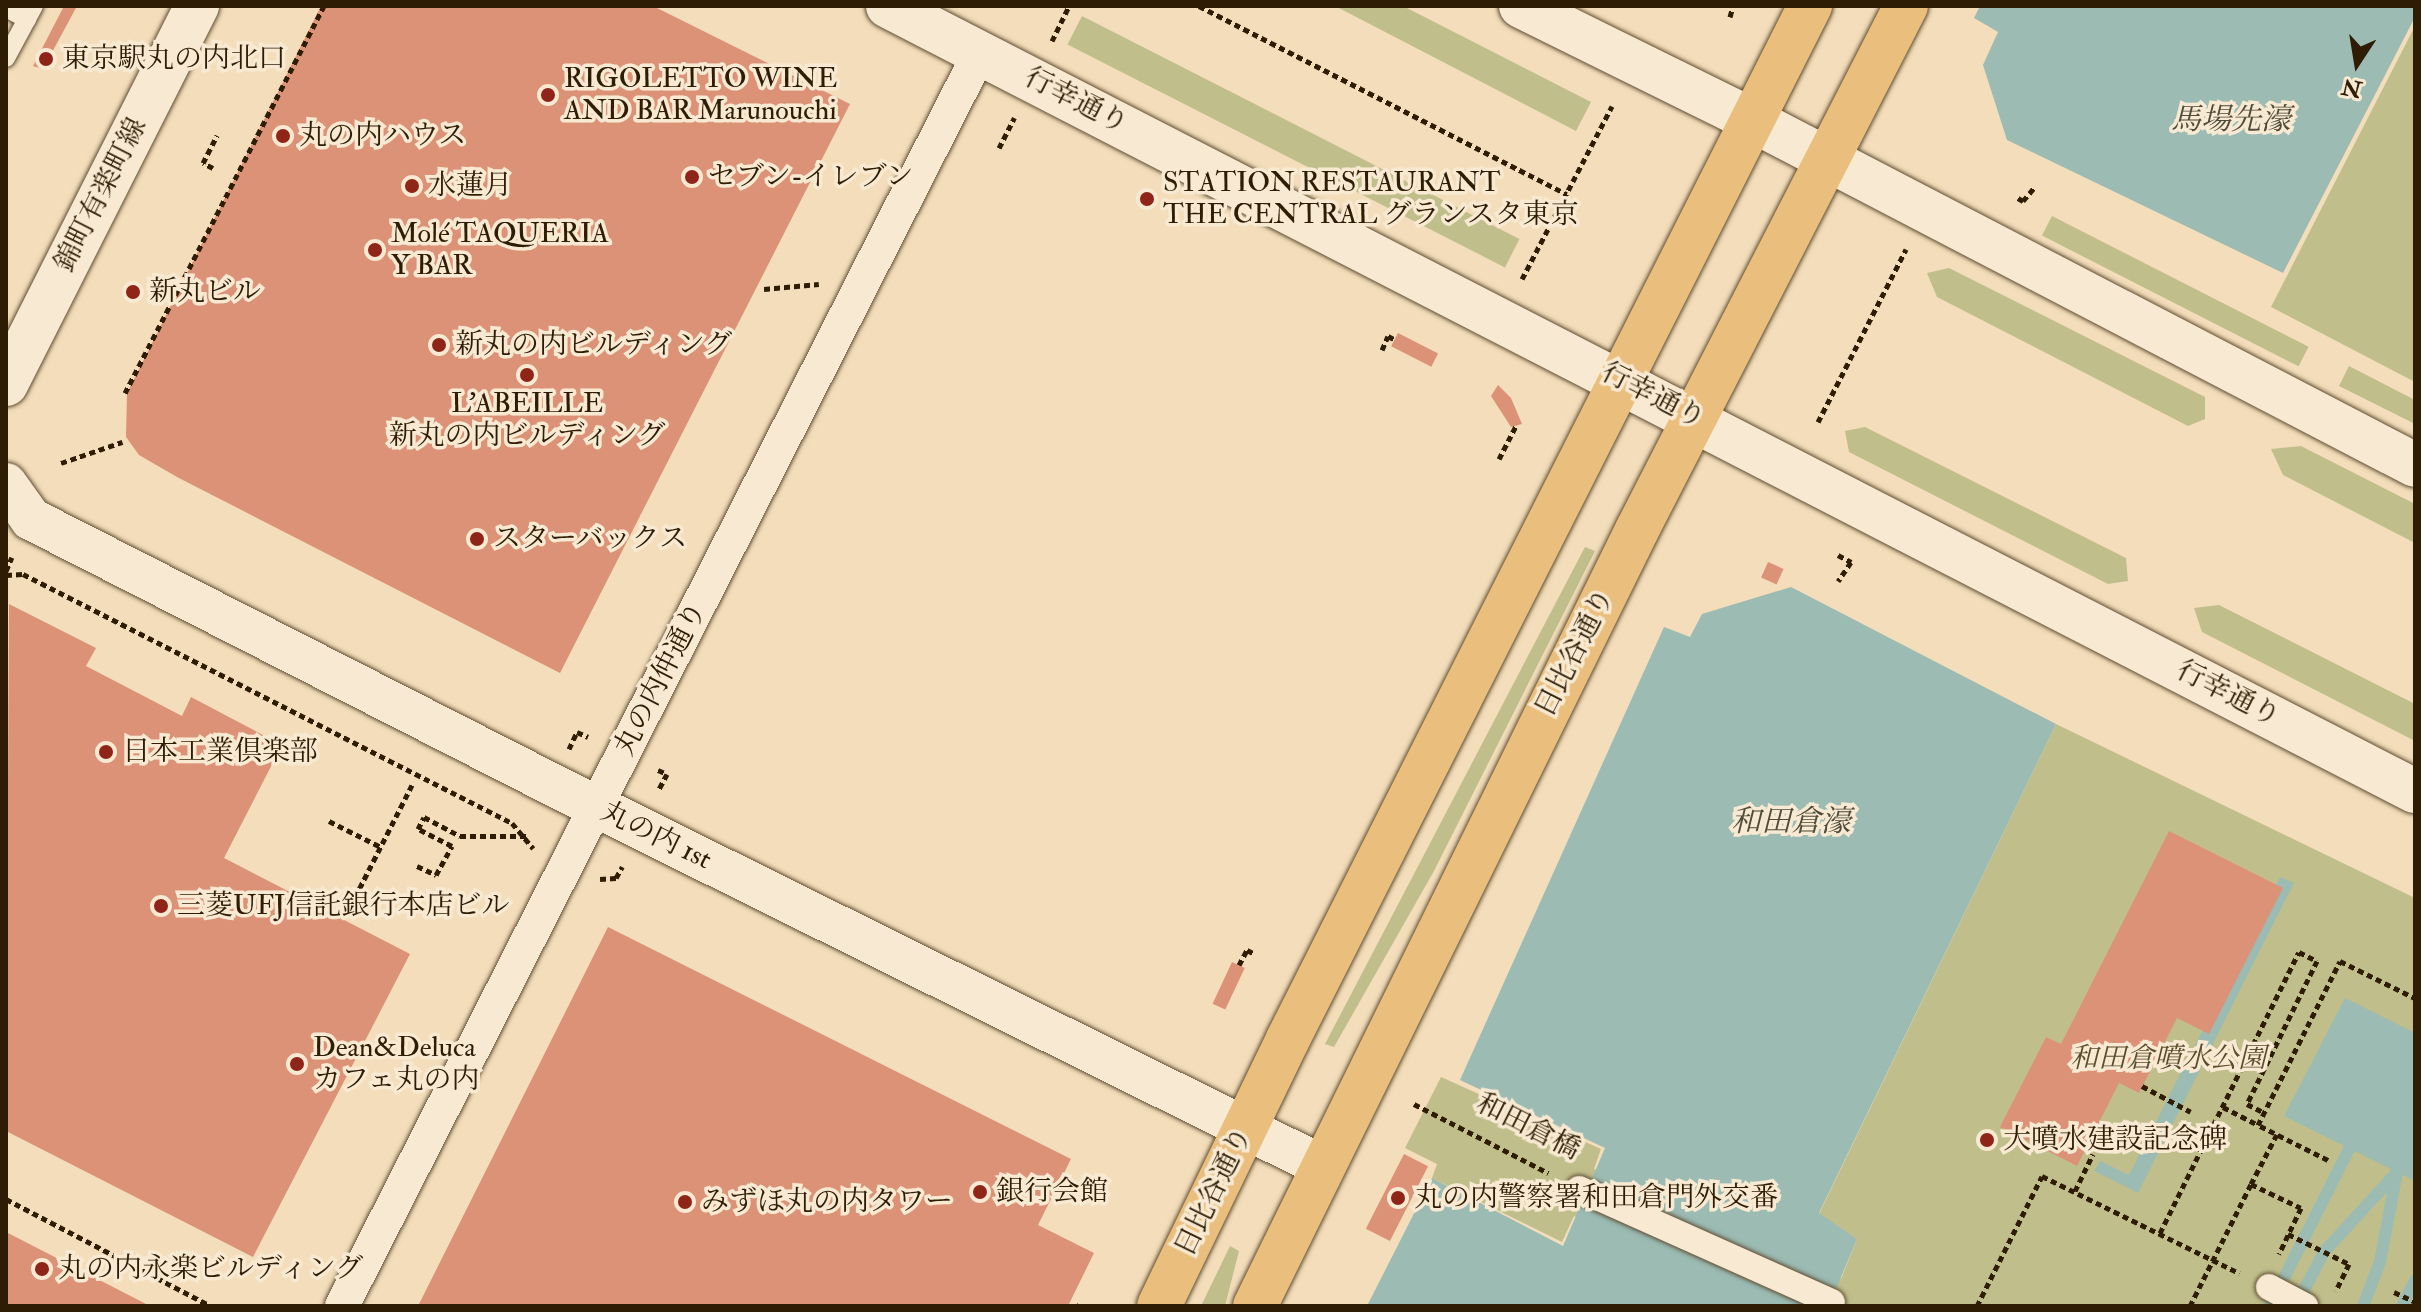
<!DOCTYPE html>
<html>
<head>
<meta charset="utf-8">
<style>
	body { margin:0 }
	#map { position:relative; width:2421px; height:1312px; overflow:hidden; background:#f3ddba; font-family:"IM FELL Double Pica","Noto Serif JP",serif }
	div>[style] { position:absolute }
	.green>* { inset:0; background:#c0bf8c; transform-origin:0 0 }
	.water>* { inset:0; background:#9bbbb3 }
	.stream>* { height:12px; margin:-6px; padding:0 6px; transform-origin:6px; border-radius:6px; background:#9bbbb3 }
	.building>* { inset:0; background:#dc9277; transform-origin:0 0 }
	.path>* { height:5px; margin-top:-2.5px; transform-origin:0; background:repeating-linear-gradient(90deg,#2e1d04 0 6px,transparent 0 10px) }
	.roads { filter:drop-shadow(0 0 2px #5f4d32) drop-shadow(0 0 2px #5f4d32) }
	.service>* { height:18px; margin:-9px; padding:0 9px; transform-origin:9px; border-radius:9px; background:#f7e9d2 }
	.pedestrian>* { height:26px; margin:-13px; padding:0 13px; transform-origin:13px; border-radius:13px; background:#f7e9d2 }
	.minor>* { height:34px; margin:-17px; padding:0 17px; transform-origin:17px; border-radius:17px; background:#f7e9d2 }
	.tertiary>* { height:42px; margin:-21px; padding:0 21px; transform-origin:21px; border-radius:21px; background:#f7e9d2 }
	.secondary>* { height:44px; margin:-22px; padding:0 22px; transform-origin:22px; border-radius:22px; background:#f7e9d2 }
	.trunk>* { height:44px; margin:-22px; padding:0 22px; transform-origin:22px; border-radius:22px; background:#eabe7d }
	.dots>* { width:22px; height:22px; translate:-50% -50%; box-sizing:border-box; border:4px solid #f7e9d2; border-radius:50% }
	span { translate:-50% -50%; white-space:nowrap; text-align:center; line-height:1.15; -webkit-text-stroke:7px #f7e9d2; paint-order:stroke }
	.poi-label { font-size:28px; color:#2e1d04 }
	.left { translate:0 -50%; text-align:left }
	.street-label { font-size:28px; color:#2e1d04 }
	.park-label { font-size:28px; color:#5a4e2d; font-style:italic }
	.water-label { font-size:30px; color:#4f4c39; font-style:italic }
	.frame { position:absolute; inset:0; border:8px solid #2e1d04; pointer-events:none }
	.north { position:absolute; left:2317px; top:24px; width:80px; height:80px; -webkit-text-stroke:6px #f7e9d2; paint-order:stroke; rotate:192deg; font-size:22px; font-weight:700; line-height:32px; text-align:center; color:#2e1d04 }
	.north::after { content:''; display:block; margin:auto; width:28px; height:36px; background:#2e1d04; clip-path:polygon(50% 0,100% 100%,50% 72%,0 100%) }
</style>
</head>
<body>
<div id="map">
	<div class="green">
		<i style="clip-path:polygon(1335px 6px,1403px 6px,1591px 102px,1576px 131px)"></i>
		<i style="left:1082px;top:16px;width:491px;height:32px;rotate:27deg"></i>
		<i style="clip-path:polygon(2415px 26px,2415px 382px,2271px 307px)"></i>
		<i style="left:2052px;top:216px;width:288px;height:22px;rotate:27deg"></i>
		<i style="clip-path:polygon(1949px 268px,2205px 397px,2205px 419px,2188px 426px,1937px 297px,1927px 273px)"></i>
		<i style="clip-path:polygon(2349px 366px,2415px 400px,2415px 424px,2339px 386px)"></i>
		<i style="clip-path:polygon(1865px 427px,2126px 558px,2128px 581px,2108px 584px,1849px 452px,1845px 431px)"></i>
		<i style="clip-path:polygon(2301px 446px,2415px 504px,2415px 543px,2283px 475px,2271px 449px)"></i>
		<i style="clip-path:polygon(1585px 547px,1595px 551px,1434px 871px,1334px 1047px,1325px 1044px)"></i>
		<i style="clip-path:polygon(2219px 605px,2415px 704px,2415px 741px,2202px 632px,2194px 608px)"></i>
		<i style="clip-path:polygon(2056px 724px,2415px 898px,2415px 1306px,1772px 1306px,1574px 1216px,1562px 1242px,1432px 1178px,1437px 1164px,1405px 1148px,1441px 1077px,1601px 1149px,1594px 1169px,1841px 1279px,1857px 1239px,1819px 1214px)"></i>
		<i style="clip-path:polygon(1230px 1246px,1239px 1251px,1225px 1306px,1201px 1306px)"></i>
	</div>
	<div class="water">
		<i style="clip-path:polygon(1980px 6px,2415px 6px,2415px 17px,2283px 273px,2007px 140px,1983px 65px,1998px 32px,1974px 18px)"></i>
		<i style="clip-path:polygon(1791px 587px,2056px 724px,1819px 1213px,1857px 1239px,1829px 1306px,1367px 1306px,1432px 1178px,1563px 1246px,1605px 1148px,1460px 1080px,1664px 627px,1690px 637px,1702px 614px)"></i>
		<i style="clip-path:polygon(2280px 877px,2294px 883px,2138px 1193px,2094px 1171px,2100px 1161px,2129px 1175px)"></i>
		<i style="clip-path:polygon(2345px 998px,2415px 1033px,2415px 1181px,2284px 1116px)"></i>
	</div>
	<div class="stream">
		<i style="left:2296px;top:1305px;width:60px;rotate:-62.2deg"></i>
		<i style="left:2324px;top:1252px;width:108px;rotate:-47.6deg"></i>
		<i style="left:2270px;top:1306px;width:176px;rotate:-63.3deg"></i>
		<i style="left:2363px;top:1306px;width:47px;rotate:-68.9deg"></i>
		<i style="left:2380px;top:1262px;width:92px;rotate:-79.3deg"></i>
		<i style="left:2402px;top:1306px;width:29px;rotate:-63deg"></i>
	</div>
	<div class="building">
		<i style="clip-path:polygon(64px 6px,77px 6px,43px 69px,33px 66px)"></i>
		<i style="clip-path:polygon(321px 6px,653px 6px,850px 104px,560px 673px,177px 477px,139px 455px,126px 437px,127px 393px)"></i>
		<i style="left:1398px;top:333px;width:45px;height:15px;rotate:27deg"></i>
		<i style="clip-path:polygon(1498px 385px,1511px 398px,1522px 424px,1511px 427px,1491px 396px)"></i>
		<i style="left:1768px;top:562px;width:17px;height:17px;rotate:24deg"></i>
		<i style="clip-path:polygon(9px 604px,96px 648px,86px 666px,182px 716px,191px 697px,282px 745px,224px 858px,410px 954px,253px 1257px,6px 1131px)"></i>
		<i style="clip-path:polygon(2169px 831px,2283px 888px,2209px 1034px,2177px 1018px,2139px 1093px,2119px 1083px,2077px 1166px,2000px 1127px,2046px 1037px,2061px 1044px)"></i>
		<i style="clip-path:polygon(608px 927px,1071px 1159px,1038px 1225px,1094px 1253px,1068px 1306px,418px 1306px)"></i>
		<i style="left:1232px;top:962px;width:14px;height:46px;rotate:25deg"></i>
		<i style="left:1404px;top:1154px;width:27px;height:84px;rotate:27deg"></i>
		<i style="clip-path:polygon(6px 1232px,150px 1306px,6px 1306px)"></i>
	</div>
	<div class="path">
		<i style="left:1199px;top:6px;width:413px;rotate:27.1deg"></i>
		<i style="left:1730px;top:17px;width:11px;rotate:-75deg"></i>
		<i style="left:1052px;top:41px;width:39px;rotate:-64deg"></i>
		<i style="left:999px;top:148px;width:34px;rotate:-63deg"></i>
		<i style="left:213px;top:168px;width:11px;rotate:-153deg"></i>
		<i style="left:203px;top:163px;width:31px;rotate:-63deg"></i>
		<i style="left:2018px;top:198px;width:6px;rotate:31deg"></i>
		<i style="left:2023px;top:201px;width:17px;rotate:-50deg"></i>
		<i style="left:1522px;top:279px;width:195px;rotate:-62.5deg"></i>
		<i style="left:764px;top:289px;width:55px;rotate:-5.2deg"></i>
		<i style="left:1382px;top:350px;width:15px;rotate:-67deg"></i>
		<i style="left:1388px;top:336px;width:7px;rotate:27deg"></i>
		<i style="left:125px;top:393px;width:435px;rotate:-62.8deg"></i>
		<i style="left:1818px;top:422px;width:194px;rotate:-63deg"></i>
		<i style="left:1499px;top:459px;width:37px;rotate:-63deg"></i>
		<i style="left:61px;top:463px;width:65px;rotate:-19deg"></i>
		<i style="left:1838px;top:555px;width:15px;rotate:28deg"></i>
		<i style="left:1851px;top:562px;width:23px;rotate:124deg"></i>
		<i style="left:6px;top:571px;width:15px;rotate:-67deg"></i>
		<i style="left:6px;top:575px;width:17px;rotate:-3deg"></i>
		<i style="left:23px;top:574px;width:549px;rotate:26.99deg"></i>
		<i style="left:512px;top:823px;width:33px;rotate:50deg"></i>
		<i style="left:569px;top:749px;width:19px;rotate:-65deg"></i>
		<i style="left:577px;top:732px;width:12px;rotate:24deg"></i>
		<i style="left:658px;top:770px;width:10px;rotate:24deg"></i>
		<i style="left:667px;top:774px;width:17px;rotate:118deg"></i>
		<i style="left:329px;top:821px;width:58px;rotate:26.6deg"></i>
		<i style="left:417px;top:866px;width:21px;rotate:25deg"></i>
		<i style="left:436px;top:875px;width:33px;rotate:-61deg"></i>
		<i style="left:452px;top:846px;width:38px;rotate:-153deg"></i>
		<i style="left:418px;top:829px;width:13px;rotate:-63deg"></i>
		<i style="left:424px;top:817px;width:41px;rotate:27.8deg"></i>
		<i style="left:460px;top:836px;width:67px"></i>
		<i style="left:600px;top:879px;width:16px;rotate:-4deg"></i>
		<i style="left:616px;top:878px;width:13px;rotate:-61deg"></i>
		<i style="left:346px;top:915px;width:146px;rotate:-63.1deg"></i>
		<i style="left:1239px;top:965px;width:17px;rotate:-62deg"></i>
		<i style="left:1247px;top:950px;width:9px;rotate:27deg"></i>
		<i style="left:2142px;top:1086px;width:55px;rotate:28deg"></i>
		<i style="left:1414px;top:1104px;width:151px;rotate:27.2deg"></i>
		<i style="left:2223px;top:1107px;width:39px;rotate:27deg"></i>
		<i style="left:2328px;top:1160px;width:78px;rotate:-153.4deg"></i>
		<i style="left:2258px;top:1125px;width:183px;rotate:-63.4deg"></i>
		<i style="left:2340px;top:961px;width:84px;rotate:26.3deg"></i>
		<i style="left:2251px;top:1184px;width:56px;rotate:-62.5deg"></i>
		<i style="left:2075px;top:1191px;width:41px;rotate:-64.1deg"></i>
		<i style="left:6px;top:1199px;width:231px;rotate:27.6deg"></i>
		<i style="left:2160px;top:1233px;width:313px;rotate:-63.7deg"></i>
		<i style="left:2299px;top:952px;width:20px;rotate:27deg"></i>
		<i style="left:2317px;top:961px;width:159px;rotate:116.1deg"></i>
		<i style="left:2247px;top:1104px;width:20px;rotate:27deg"></i>
		<i style="left:2288px;top:1234px;width:68px;rotate:26.2deg"></i>
		<i style="left:2349px;top:1264px;width:30px;rotate:116deg"></i>
		<i style="left:2394px;top:1292px;width:23px;rotate:25deg"></i>
		<i style="left:1076px;top:1305px;width:2px;rotate:27deg"></i>
		<i style="left:1977px;top:1306px;width:145px;rotate:-63.4deg"></i>
		<i style="left:2042px;top:1176px;width:220px;rotate:26.2deg"></i>
		<i style="left:2190px;top:1306px;width:136px;rotate:-63.4deg"></i>
		<i style="left:2251px;top:1184px;width:55px;rotate:25.6deg"></i>
		<i style="left:2301px;top:1208px;width:51px;rotate:115.6deg"></i>
	</div>
	<div class="roads">
		<div class="service">
			<i style="left:6px;top:8px;width:24px;rotate:28deg"></i>
			<i style="left:6px;top:58px;width:59px;rotate:-61.7deg"></i>
		</div>
		<div class="pedestrian">
			<i style="left:1579px;top:1189px;width:277px;rotate:24.1deg"></i>
			<i style="left:2269px;top:1287px;width:41px;rotate:27.8deg"></i>
		</div>
		<div class="minor">
			<i style="left:342px;top:1306px;width:1407px;rotate:-63.03deg"></i>
		</div>
		<div class="tertiary">
			<i style="left:6px;top:484px;width:43px;rotate:54.5deg"></i>
			<i style="left:31px;top:519px;width:586px;rotate:27deg"></i>
			<i style="left:553px;top:785px;width:858px;rotate:26.36deg"></i>
		</div>
		<div class="secondary">
			<i style="left:888px;top:6px;width:1717px;rotate:27.21deg"></i>
			<i style="left:1521px;top:6px;width:258px;rotate:26.3deg"></i>
			<i style="left:1752px;top:120px;width:747px;rotate:27.49deg"></i>
			<i style="left:6px;top:384px;width:424px;rotate:-63.2deg"></i>
		</div>
		<div class="trunk">
			<i style="left:1159px;top:1306px;width:294px;rotate:-64.2deg"></i>
			<i style="left:1287px;top:1041px;width:1160px;rotate:-63.19deg"></i>
			<i style="left:1255px;top:1306px;width:865px;rotate:-63.79deg"></i>
			<i style="left:1637px;top:530px;width:589px;rotate:-62.83deg"></i>
		</div>
	</div>
	<div class="dots">
		<i style="left:46px;top:59px;background:#8f2418"></i>
		<i style="left:548px;top:95px;background:#8f2418"></i>
		<i style="left:283px;top:136px;background:#8f2418"></i>
		<i style="left:692px;top:177px;background:#8f2418"></i>
		<i style="left:412px;top:186px;background:#8f2418"></i>
		<i style="left:1147px;top:199px;background:#8f2418"></i>
		<i style="left:375px;top:250px;background:#8f2418"></i>
		<i style="left:133px;top:292px;background:#8f2418"></i>
		<i style="left:439px;top:345px;background:#8f2418"></i>
		<i style="left:527px;top:375px;background:#8f2418"></i>
		<i style="left:477px;top:539px;background:#8f2418"></i>
		<i style="left:106px;top:752px;background:#8f2418"></i>
		<i style="left:161px;top:906px;background:#8f2418"></i>
		<i style="left:297px;top:1064px;background:#8f2418"></i>
		<i style="left:1987px;top:1140px;background:#8f2418"></i>
		<i style="left:980px;top:1192px;background:#8f2418"></i>
		<i style="left:1398px;top:1198px;background:#8f2418"></i>
		<i style="left:685px;top:1202px;background:#8f2418"></i>
		<i style="left:42px;top:1269px;background:#8f2418"></i>
	</div>
	<div class="poi-label">
		<span class="left" style="left:62px;top:59px">東京駅丸の内北口</span>
		<span class="left" style="left:564px;top:95px">RIGOLETTO WINE<br>AND BAR Marunouchi</span>
		<span class="left" style="left:299px;top:136px">丸の内ハウス</span>
		<span class="left" style="left:708px;top:177px">セブン-イレブン</span>
		<span class="left" style="left:1163px;top:199px">STATION RESTAURANT<br>THE CENTRAL グランスタ東京</span>
		<span class="left" style="left:428px;top:186px">水蓮月</span>
		<span class="left" style="left:391px;top:250px">Molé TAQUERIA<br>Y BAR</span>
		<span class="left" style="left:149px;top:292px">新丸ビル</span>
		<span class="left" style="left:455px;top:345px">新丸の内ビルディング</span>
		<span style="left:527px;top:420px">L'ABEILLE<br>新丸の内ビルディング</span>
		<span class="left" style="left:493px;top:539px">スターバックス</span>
		<span class="left" style="left:122px;top:752px">日本工業倶楽部</span>
		<span class="left" style="left:177px;top:906px">三菱UFJ信託銀行本店ビル</span>
		<span class="left" style="left:313px;top:1064px">Dean&amp;Deluca<br>カフェ丸の内</span>
		<span class="left" style="left:2003px;top:1140px">大噴水建設記念碑</span>
		<span class="left" style="left:996px;top:1192px">銀行会館</span>
		<span class="left" style="left:1414px;top:1198px">丸の内警察署和田倉門外交番</span>
		<span class="left" style="left:701px;top:1202px">みずほ丸の内タワー</span>
		<span class="left" style="left:58px;top:1269px">丸の内永楽ビルディング</span>
	</div>
	<div class="street-label">
		<span style="left:1076px;top:101px;rotate:27deg">行幸通り</span>
		<span style="left:101px;top:195px;rotate:-63deg">錦町有楽町線</span>
		<span style="left:1653px;top:396px;rotate:27deg">行幸通り</span>
		<span style="left:1575px;top:653px;rotate:-63deg">日比谷通り</span>
		<span style="left:661px;top:679px;rotate:-63deg">丸の内仲通り</span>
		<span style="left:2228px;top:694px;rotate:27deg">行幸通り</span>
		<span style="left:656px;top:836px;rotate:26deg">丸の内 1st</span>
		<span style="left:1528px;top:1127px;rotate:27deg">和田倉橋</span>
		<span style="left:1214px;top:1192px;rotate:-64deg">日比谷通り</span>
	</div>
	<div class="park-label">
		<span style="left:2168px;top:1059px">和田倉噴水公園</span>
	</div>
	<div class="water-label">
		<span style="left:2231px;top:120px">馬場先濠</span>
		<span style="left:1791px;top:822px">和田倉濠</span>
	</div>
	<div class="frame"></div>
	<div class="north">N</div>
</div>
</body>
</html>
